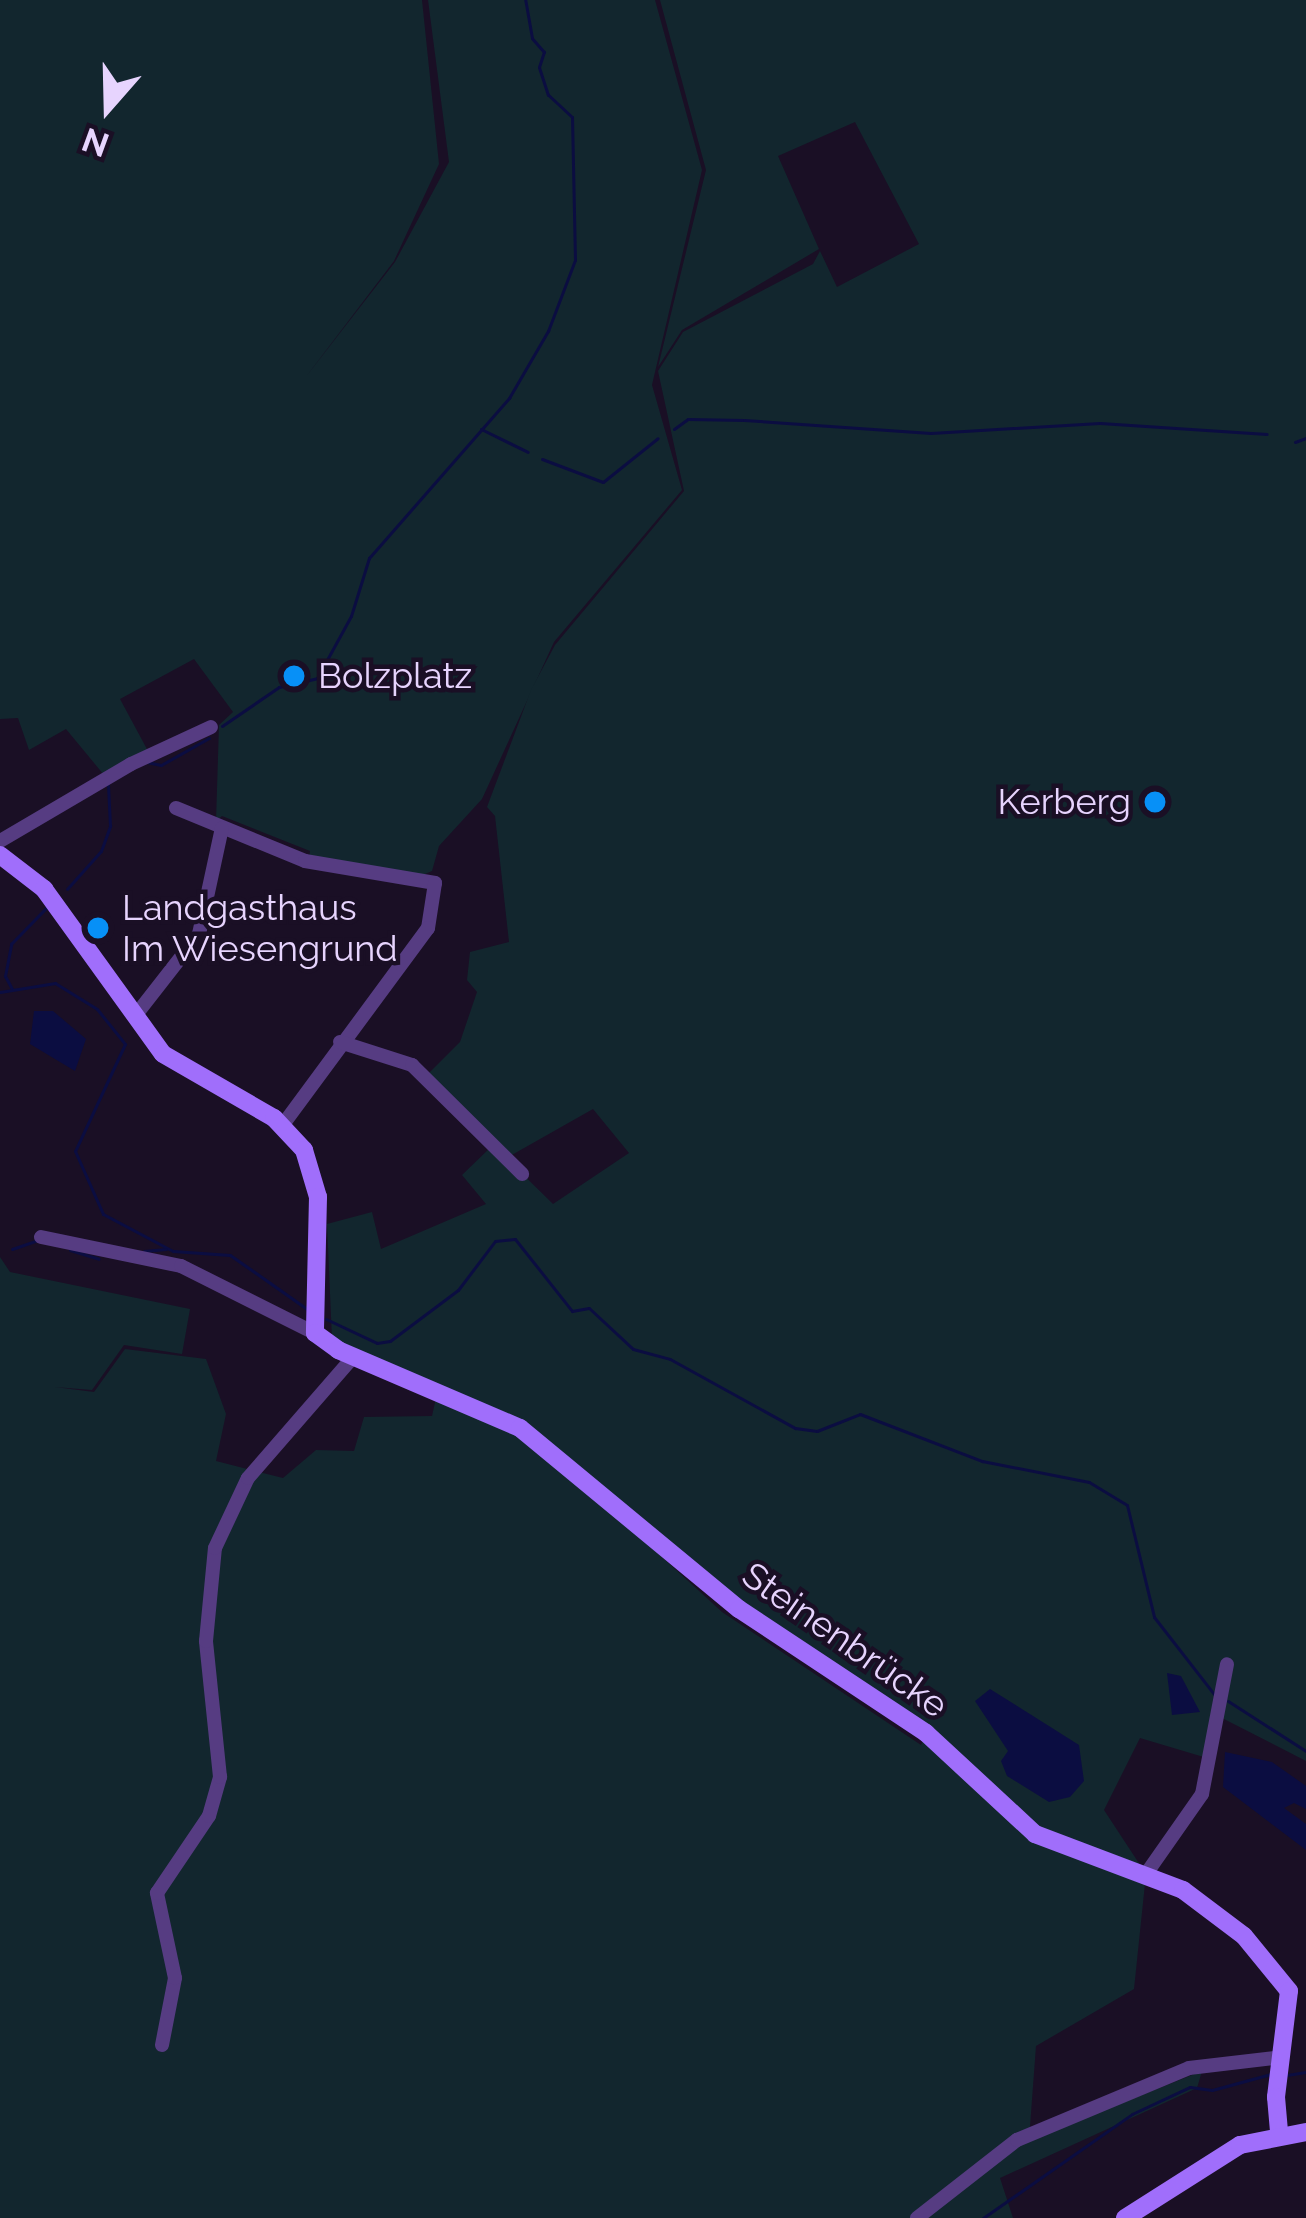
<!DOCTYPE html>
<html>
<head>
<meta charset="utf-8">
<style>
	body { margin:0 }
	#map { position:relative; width:1306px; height:2218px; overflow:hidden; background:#1a0f25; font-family:Raleway,sans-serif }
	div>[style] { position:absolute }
	.green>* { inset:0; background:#12262e }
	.water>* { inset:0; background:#0b0d41 }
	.stream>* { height:3px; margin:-1.5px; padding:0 1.5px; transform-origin:1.5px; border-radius:1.5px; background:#0b0d41 }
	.minor>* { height:14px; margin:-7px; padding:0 7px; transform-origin:7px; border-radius:7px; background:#563c82 }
	.secondary>* { height:18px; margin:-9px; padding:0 9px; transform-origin:9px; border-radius:9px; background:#a06efb }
	.dots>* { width:33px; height:33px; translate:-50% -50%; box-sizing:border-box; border:6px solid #1a0f25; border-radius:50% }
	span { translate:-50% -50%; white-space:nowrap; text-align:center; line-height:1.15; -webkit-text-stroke:9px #1a0f25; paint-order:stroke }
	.poi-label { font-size:36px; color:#e7d4fe }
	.left { translate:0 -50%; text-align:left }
	.right { translate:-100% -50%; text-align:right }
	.street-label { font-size:36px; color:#e7d4fe }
	.north { position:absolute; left:48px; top:48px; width:120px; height:120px; -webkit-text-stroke:9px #1a0f25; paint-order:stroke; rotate:200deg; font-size:33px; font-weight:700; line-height:48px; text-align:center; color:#e7d4fe }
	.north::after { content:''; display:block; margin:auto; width:42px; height:54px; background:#e7d4fe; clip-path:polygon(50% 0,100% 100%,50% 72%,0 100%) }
</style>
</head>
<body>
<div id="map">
	<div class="green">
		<i style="clip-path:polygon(0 0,422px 0,439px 164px,394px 261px,305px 378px,395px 262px,449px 162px,428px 0,655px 0,702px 170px,652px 385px,682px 490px,554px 642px,482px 799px,439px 846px,432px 871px,418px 877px,309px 858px,310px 851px,222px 816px,216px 821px,219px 725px,233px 712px,194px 659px,120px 699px,148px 751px,104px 775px,66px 729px,29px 750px,18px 718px,0 719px)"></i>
		<i style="clip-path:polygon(evenodd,660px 0,1306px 0,1306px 1761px,1220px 1717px,1207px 1758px,1140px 1738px,1104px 1810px,1146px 1874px,1134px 1989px,1036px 2046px,1029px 2140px,1202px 2071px,1197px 2088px,1000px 2178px,1013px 2218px,0 2218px,0 1257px,10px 1272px,190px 1309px,182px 1354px,124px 1345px,92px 1390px,55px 1387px,94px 1392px,125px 1349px,206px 1359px,226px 1414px,216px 1461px,283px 1478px,316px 1450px,354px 1451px,364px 1417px,432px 1416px,438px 1389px,332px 1339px,327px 1224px,372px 1212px,381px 1249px,486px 1204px,462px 1175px,493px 1145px,553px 1204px,629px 1153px,593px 1109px,510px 1156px,428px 1074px,460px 1042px,477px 992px,467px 980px,470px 952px,509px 942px,495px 816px,487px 807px,531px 690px,555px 645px,684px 491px,658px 371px,683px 332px,813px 264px,820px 251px,837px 287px,919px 244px,855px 122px,778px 156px,819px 249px,682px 330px,658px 367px,706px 170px,660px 0,542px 1447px,792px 1649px,926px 1734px,921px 1745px,722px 1612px,542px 1447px)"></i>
	</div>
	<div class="water">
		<i style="clip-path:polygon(34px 1011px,53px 1011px,86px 1039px,75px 1071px,30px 1044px)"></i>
		<i style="clip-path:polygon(1167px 1673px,1181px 1676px,1200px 1712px,1172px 1715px)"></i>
		<i style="clip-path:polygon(990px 1689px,1079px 1745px,1084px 1781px,1070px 1797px,1049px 1802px,1007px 1776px,1001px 1761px,1008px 1751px,975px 1701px)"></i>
		<i style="clip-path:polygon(1225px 1752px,1272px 1762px,1306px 1786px,1306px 1809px,1294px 1803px,1284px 1808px,1306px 1824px,1306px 1850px,1223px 1787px)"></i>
	</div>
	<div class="stream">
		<i style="left:481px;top:429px;width:52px;rotate:26.1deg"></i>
		<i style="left:674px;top:429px;width:17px;rotate:-36deg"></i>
		<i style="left:688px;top:419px;width:56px;rotate:1deg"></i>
		<i style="left:744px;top:420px;width:187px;rotate:4deg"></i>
		<i style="left:931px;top:433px;width:169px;rotate:-3.4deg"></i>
		<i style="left:1100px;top:423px;width:167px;rotate:3.8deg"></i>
		<i style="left:1295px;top:442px;width:12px;rotate:-20deg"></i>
		<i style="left:542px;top:459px;width:65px;rotate:20.7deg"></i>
		<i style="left:603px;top:482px;width:70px;rotate:-38.7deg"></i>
		<i style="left:222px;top:726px;width:69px;rotate:-34.4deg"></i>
		<i style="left:279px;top:687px;width:39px;rotate:-13deg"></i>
		<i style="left:317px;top:678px;width:71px;rotate:-61.3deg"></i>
		<i style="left:351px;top:616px;width:61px;rotate:-72.8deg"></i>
		<i style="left:369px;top:558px;width:213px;rotate:-48.8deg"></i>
		<i style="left:509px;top:398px;width:78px;rotate:-59.8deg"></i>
		<i style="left:548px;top:331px;width:76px;rotate:-69.2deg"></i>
		<i style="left:575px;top:260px;width:143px;rotate:-91.2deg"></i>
		<i style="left:572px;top:117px;width:33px;rotate:-137deg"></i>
		<i style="left:548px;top:95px;width:29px;rotate:-108deg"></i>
		<i style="left:539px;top:67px;width:16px;rotate:-72deg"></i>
		<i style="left:544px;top:52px;width:18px;rotate:-131deg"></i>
		<i style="left:532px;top:38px;width:39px;rotate:-100deg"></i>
		<i style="left:147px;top:762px;width:14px;rotate:12deg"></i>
		<i style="left:161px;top:765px;width:55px;rotate:-29.4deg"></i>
		<i style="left:67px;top:889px;width:51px;rotate:-48.2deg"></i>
		<i style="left:101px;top:851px;width:27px;rotate:-70deg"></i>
		<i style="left:110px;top:826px;width:41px;rotate:-92.8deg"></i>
		<i style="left:12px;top:989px;width:15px;rotate:-118deg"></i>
		<i style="left:5px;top:976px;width:33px;rotate:-79deg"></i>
		<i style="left:11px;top:944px;width:50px;rotate:-45.8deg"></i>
		<i style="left:0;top:992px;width:56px;rotate:-9.3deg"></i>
		<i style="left:55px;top:983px;width:49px;rotate:31.8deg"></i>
		<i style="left:97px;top:1009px;width:45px;rotate:51.3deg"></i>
		<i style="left:125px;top:1044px;width:118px;rotate:115deg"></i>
		<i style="left:75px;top:1151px;width:69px;rotate:66deg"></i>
		<i style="left:103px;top:1214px;width:79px;rotate:27.9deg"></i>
		<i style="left:173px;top:1251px;width:57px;rotate:4deg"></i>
		<i style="left:230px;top:1255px;width:94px;rotate:35deg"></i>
		<i style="left:12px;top:1249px;width:28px;rotate:-19deg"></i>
		<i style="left:70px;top:1250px;width:30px;rotate:17deg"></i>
		<i style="left:144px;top:1251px;width:22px;rotate:-5deg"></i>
		<i style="left:326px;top:1319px;width:56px;rotate:25.2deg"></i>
		<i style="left:377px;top:1343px;width:13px;rotate:-9deg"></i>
		<i style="left:390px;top:1341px;width:85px;rotate:-36.9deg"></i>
		<i style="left:458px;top:1290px;width:61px;rotate:-52.9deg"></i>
		<i style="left:495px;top:1241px;width:20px;rotate:-6deg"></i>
		<i style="left:515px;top:1239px;width:92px;rotate:51.6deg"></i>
		<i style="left:572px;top:1311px;width:17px;rotate:-10deg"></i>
		<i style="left:589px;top:1308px;width:60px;rotate:43deg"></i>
		<i style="left:633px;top:1349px;width:38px;rotate:15deg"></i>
		<i style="left:670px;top:1359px;width:143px;rotate:28.9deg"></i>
		<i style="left:795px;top:1428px;width:22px;rotate:8deg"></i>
		<i style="left:817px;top:1431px;width:46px;rotate:-21.6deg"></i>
		<i style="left:860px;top:1414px;width:131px;rotate:21.1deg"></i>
		<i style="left:982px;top:1461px;width:109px;rotate:11.1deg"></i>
		<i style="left:1089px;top:1482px;width:44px;rotate:31.2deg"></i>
		<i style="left:1127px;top:1505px;width:115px;rotate:76.4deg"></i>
		<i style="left:1154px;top:1617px;width:98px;rotate:52.1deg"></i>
		<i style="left:1228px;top:1701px;width:93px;rotate:32.7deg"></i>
		<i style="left:1287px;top:2075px;width:19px;rotate:-9deg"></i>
		<i style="left:983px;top:2218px;width:182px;rotate:-34.9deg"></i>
		<i style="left:1132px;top:2114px;width:64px;rotate:-25deg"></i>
		<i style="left:1190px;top:2087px;width:22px;rotate:8deg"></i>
		<i style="left:1212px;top:2090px;width:61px;rotate:-15.2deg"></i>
	</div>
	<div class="minor">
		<i style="left:176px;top:808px;width:139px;rotate:22.3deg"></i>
		<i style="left:305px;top:861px;width:132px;rotate:9.6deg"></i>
		<i style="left:435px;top:883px;width:46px;rotate:98.8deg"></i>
		<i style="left:428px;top:928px;width:245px;rotate:126.4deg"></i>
		<i style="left:0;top:841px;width:152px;rotate:-30.4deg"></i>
		<i style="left:131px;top:764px;width:88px;rotate:-24.8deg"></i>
		<i style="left:135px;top:1016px;width:104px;rotate:-52deg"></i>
		<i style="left:199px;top:934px;width:108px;rotate:-77.8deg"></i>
		<i style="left:340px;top:1042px;width:76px;rotate:17.7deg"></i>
		<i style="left:412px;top:1065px;width:155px;rotate:44.7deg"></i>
		<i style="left:41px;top:1237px;width:143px;rotate:11.7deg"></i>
		<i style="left:181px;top:1266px;width:150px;rotate:26.6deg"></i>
		<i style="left:1146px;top:1874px;width:98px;rotate:-55deg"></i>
		<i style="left:1202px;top:1794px;width:132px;rotate:-79.1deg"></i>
		<i style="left:162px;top:2045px;width:68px;rotate:-79deg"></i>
		<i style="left:175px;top:1978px;width:87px;rotate:-102deg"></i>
		<i style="left:157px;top:1893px;width:93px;rotate:-56deg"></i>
		<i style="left:209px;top:1816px;width:41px;rotate:-74.2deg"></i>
		<i style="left:220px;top:1777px;width:137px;rotate:-95.9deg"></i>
		<i style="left:206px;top:1641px;width:93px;rotate:-84.5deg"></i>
		<i style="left:215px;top:1548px;width:77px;rotate:-64.8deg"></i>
		<i style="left:248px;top:1478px;width:160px;rotate:-49deg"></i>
		<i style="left:917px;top:2218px;width:127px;rotate:-38deg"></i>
		<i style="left:1017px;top:2140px;width:186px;rotate:-22.7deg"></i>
		<i style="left:1189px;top:2068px;width:94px;rotate:-6.7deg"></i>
	</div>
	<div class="secondary">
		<i style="left:0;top:855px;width:56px;rotate:37.7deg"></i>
		<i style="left:44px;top:889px;width:203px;rotate:54.2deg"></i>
		<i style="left:163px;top:1054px;width:128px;rotate:30deg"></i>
		<i style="left:274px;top:1118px;width:44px;rotate:46.8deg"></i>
		<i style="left:304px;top:1150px;width:49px;rotate:73.4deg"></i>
		<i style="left:318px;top:1197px;width:136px;rotate:91.3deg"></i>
		<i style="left:315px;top:1333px;width:29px;rotate:36deg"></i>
		<i style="left:338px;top:1350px;width:198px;rotate:23.2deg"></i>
		<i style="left:520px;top:1428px;width:284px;rotate:39.6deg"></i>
		<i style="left:739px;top:1609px;width:224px;rotate:33.5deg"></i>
		<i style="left:926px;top:1733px;width:149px;rotate:42.8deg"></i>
		<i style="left:1035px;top:1834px;width:158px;rotate:20.7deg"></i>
		<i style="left:1183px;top:1890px;width:76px;rotate:37deg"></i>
		<i style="left:1244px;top:1936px;width:71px;rotate:50.7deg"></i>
		<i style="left:1289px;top:1991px;width:107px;rotate:97deg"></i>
		<i style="left:1276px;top:2097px;width:36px;rotate:85deg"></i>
		<i style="left:1125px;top:2218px;width:136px;rotate:-32.4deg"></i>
		<i style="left:1240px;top:2145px;width:67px;rotate:-11.1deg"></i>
	</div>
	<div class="dots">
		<i style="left:294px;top:676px;background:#0790f7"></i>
		<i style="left:1155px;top:802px;background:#0790f7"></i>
		<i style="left:98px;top:928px;background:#0790f7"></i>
	</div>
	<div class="poi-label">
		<span class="left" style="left:318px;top:676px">Bolzplatz</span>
		<span class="right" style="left:1131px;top:802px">Kerberg</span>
		<span class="left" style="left:122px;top:928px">Landgasthaus<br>Im Wiesengrund</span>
	</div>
	<div class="street-label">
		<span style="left:845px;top:1640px;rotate:35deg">Steinenbrücke</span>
	</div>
	<div class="north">N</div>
</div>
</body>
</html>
